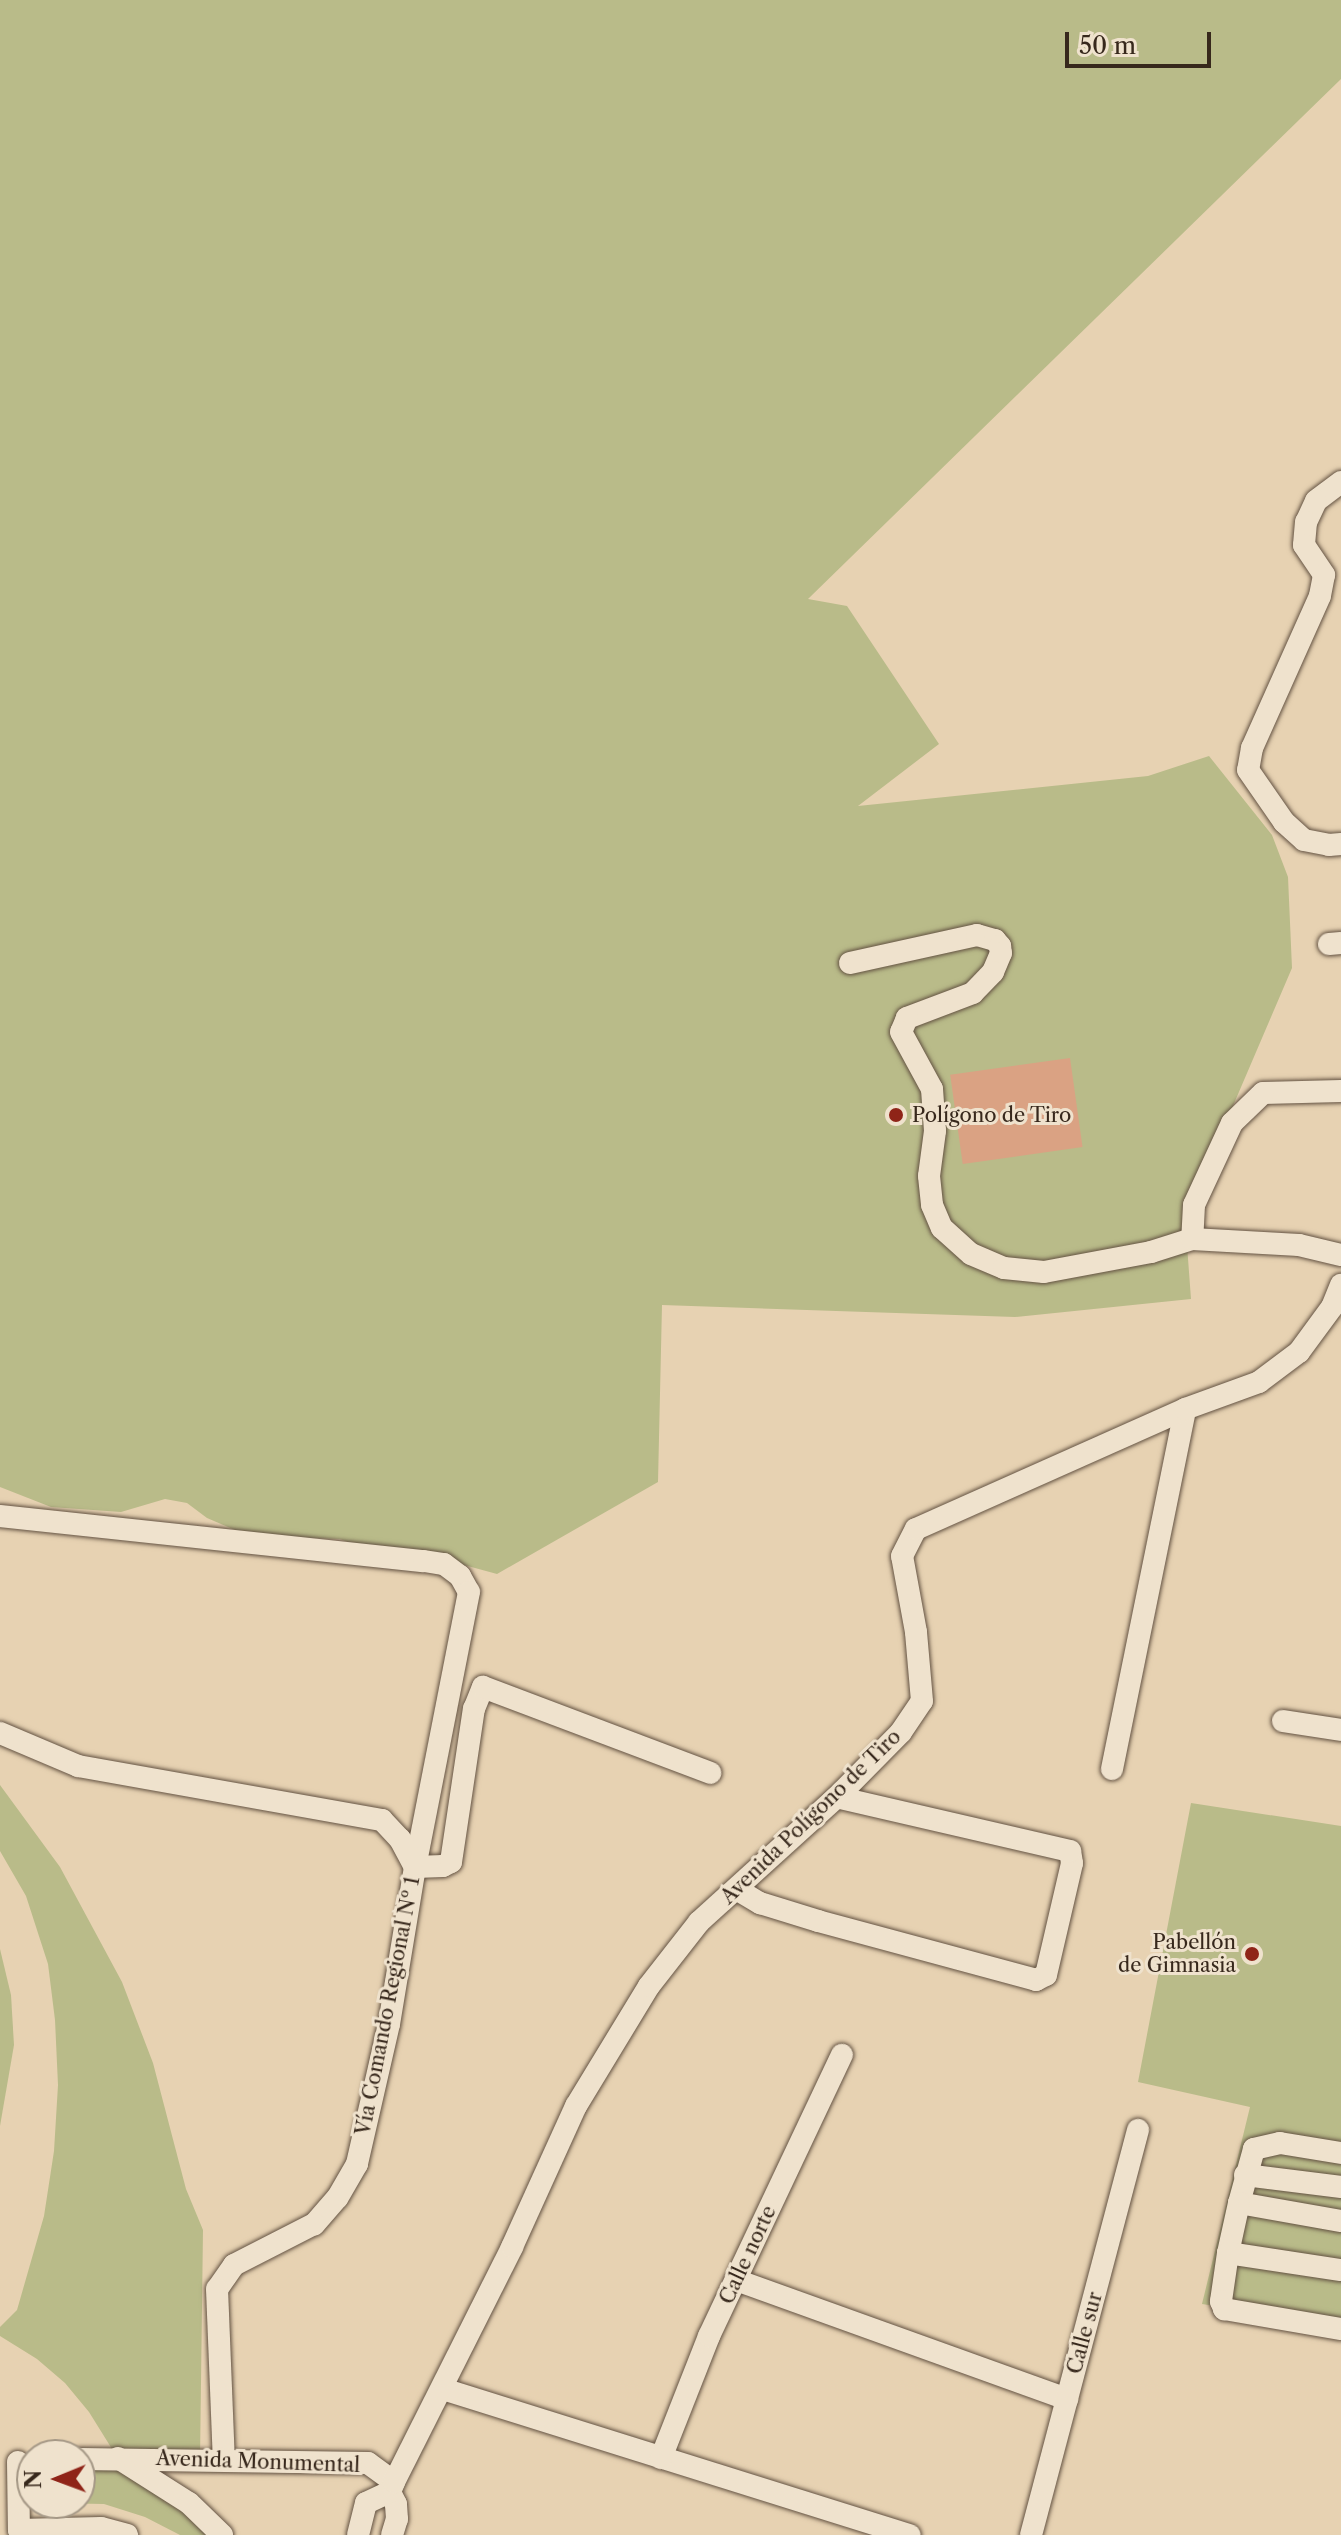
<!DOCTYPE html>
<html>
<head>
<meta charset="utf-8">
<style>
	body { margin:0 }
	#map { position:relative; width:1341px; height:2535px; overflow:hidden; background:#e7d2b2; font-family:"Libre Caslon Text",serif }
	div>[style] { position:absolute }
	.green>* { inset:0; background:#b9bb89 }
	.building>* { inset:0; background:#daa283; transform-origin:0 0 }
	.roads { filter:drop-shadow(0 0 2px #635242) drop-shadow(0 0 2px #635242) }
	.minor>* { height:22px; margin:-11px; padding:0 11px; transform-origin:11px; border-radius:11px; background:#efe2cd }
	.dots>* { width:22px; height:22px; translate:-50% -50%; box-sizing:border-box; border:4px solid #efe2cd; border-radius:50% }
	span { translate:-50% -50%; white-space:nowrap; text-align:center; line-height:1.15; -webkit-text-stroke:6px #efe2cd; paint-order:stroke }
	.poi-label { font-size:20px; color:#37281c }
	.left { translate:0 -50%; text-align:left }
	.right { translate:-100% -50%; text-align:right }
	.street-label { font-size:20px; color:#37281c }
	.north { position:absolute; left:16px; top:2439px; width:80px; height:80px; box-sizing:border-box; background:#efe2cd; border:2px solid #a59886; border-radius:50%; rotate:269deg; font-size:22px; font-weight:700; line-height:32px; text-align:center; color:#37281c }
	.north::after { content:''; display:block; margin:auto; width:28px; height:36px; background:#8f2418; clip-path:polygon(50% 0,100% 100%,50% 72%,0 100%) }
	.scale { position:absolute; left:1065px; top:32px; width:146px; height:36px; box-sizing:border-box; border:4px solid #37281c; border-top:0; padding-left:10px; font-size:24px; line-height:28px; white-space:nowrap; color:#37281c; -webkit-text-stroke:6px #efe2cd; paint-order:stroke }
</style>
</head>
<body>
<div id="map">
	<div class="green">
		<i style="clip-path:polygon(0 0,1341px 0,1341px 79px,808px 599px,847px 606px,939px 744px,858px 806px,1148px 776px,1209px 756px,1272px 835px,1288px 877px,1292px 968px,1185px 1218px,1191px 1299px,1015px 1317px,662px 1305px,658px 1482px,497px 1574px,431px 1556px,361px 1547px,340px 1539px,249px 1536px,207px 1518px,187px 1503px,165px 1499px,121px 1512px,51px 1507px,0 1487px)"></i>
		<i style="clip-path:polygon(0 1785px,60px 1867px,122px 1982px,153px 2063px,186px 2189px,203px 2230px,200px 2460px,120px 2458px,222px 2535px,180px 2535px,145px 2517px,104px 2504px,49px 2503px,80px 2503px,80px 2459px,117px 2457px,89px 2412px,65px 2383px,37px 2359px,0 2336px,0 2327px,17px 2310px,44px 2216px,54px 2151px,58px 2085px,55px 2020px,48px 1964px,26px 1896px,0 1851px)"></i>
		<i style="clip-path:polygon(1191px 1803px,1341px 1826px,1341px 2326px,1202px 2304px,1250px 2107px,1138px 2082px)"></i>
		<i style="clip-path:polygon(0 1949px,11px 1995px,14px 2045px,0 2126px)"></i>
	</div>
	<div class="building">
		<i style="left:1070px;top:1058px;width:90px;height:121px;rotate:82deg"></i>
	</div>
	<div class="roads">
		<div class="minor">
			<i style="left:1341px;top:482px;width:31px;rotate:143deg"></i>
			<i style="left:1316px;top:501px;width:23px;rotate:115deg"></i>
			<i style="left:1306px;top:522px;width:23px;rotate:95deg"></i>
			<i style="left:1304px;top:545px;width:36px;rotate:56deg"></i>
			<i style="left:1324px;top:575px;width:21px;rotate:101deg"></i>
			<i style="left:1320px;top:596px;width:167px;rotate:114.1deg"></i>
			<i style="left:1252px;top:748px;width:22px;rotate:100deg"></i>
			<i style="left:1248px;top:770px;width:63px;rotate:55.3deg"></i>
			<i style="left:1284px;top:822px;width:27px;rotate:42deg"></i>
			<i style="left:1304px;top:840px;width:25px;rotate:11deg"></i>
			<i style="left:1329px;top:845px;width:12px;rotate:-5deg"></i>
			<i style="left:1329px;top:944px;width:12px;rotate:-5deg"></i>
			<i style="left:850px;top:963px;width:130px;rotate:-12.4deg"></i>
			<i style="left:977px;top:935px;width:19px;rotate:16deg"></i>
			<i style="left:995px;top:940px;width:8px;rotate:50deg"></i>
			<i style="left:1000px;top:946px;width:7px;rotate:82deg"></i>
			<i style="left:1001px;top:953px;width:21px;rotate:113deg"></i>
			<i style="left:993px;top:972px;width:29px;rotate:134deg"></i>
			<i style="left:973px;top:993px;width:71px;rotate:159.3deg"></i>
			<i style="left:907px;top:1018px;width:15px;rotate:113deg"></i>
			<i style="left:901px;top:1032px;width:65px;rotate:61.5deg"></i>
			<i style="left:932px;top:1089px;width:42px;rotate:85.9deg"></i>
			<i style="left:935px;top:1131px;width:45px;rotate:97.6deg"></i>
			<i style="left:929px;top:1176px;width:29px;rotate:84deg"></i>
			<i style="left:932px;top:1205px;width:25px;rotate:67deg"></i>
			<i style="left:942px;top:1228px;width:39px;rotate:42deg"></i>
			<i style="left:971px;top:1254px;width:36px;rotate:23deg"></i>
			<i style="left:1004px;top:1268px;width:40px;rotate:5.7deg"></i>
			<i style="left:1044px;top:1272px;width:109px;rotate:-10.6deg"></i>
			<i style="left:1151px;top:1252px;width:43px;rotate:-17.6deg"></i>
			<i style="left:1341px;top:1091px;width:78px;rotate:178.5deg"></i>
			<i style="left:1263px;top:1093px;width:43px;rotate:135.9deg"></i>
			<i style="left:1232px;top:1123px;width:90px;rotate:114.9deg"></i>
			<i style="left:1194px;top:1205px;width:34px;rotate:93deg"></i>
			<i style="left:1192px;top:1239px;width:107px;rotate:3.2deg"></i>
			<i style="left:1299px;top:1245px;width:43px;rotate:13.4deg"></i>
			<i style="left:0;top:1516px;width:426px;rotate:6.1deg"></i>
			<i style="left:424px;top:1561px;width:20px;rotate:9deg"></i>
			<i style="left:444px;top:1564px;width:20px;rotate:37deg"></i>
			<i style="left:460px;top:1576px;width:18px;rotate:61deg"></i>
			<i style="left:469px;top:1592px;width:280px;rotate:101.1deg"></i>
			<i style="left:415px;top:1867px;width:159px;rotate:99.4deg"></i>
			<i style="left:389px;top:2024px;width:144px;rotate:102.9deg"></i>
			<i style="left:357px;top:2164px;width:39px;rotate:120deg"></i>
			<i style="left:337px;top:2198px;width:35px;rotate:131deg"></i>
			<i style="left:314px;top:2224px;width:90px;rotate:152.9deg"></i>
			<i style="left:234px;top:2265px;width:29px;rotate:125deg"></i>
			<i style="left:217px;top:2289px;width:171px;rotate:87.7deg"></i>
			<i style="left:1283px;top:1721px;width:59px;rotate:8.8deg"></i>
			<i style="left:0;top:1733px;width:85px;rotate:22.9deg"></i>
			<i style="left:78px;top:1766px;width:309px;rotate:10.1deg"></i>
			<i style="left:382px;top:1820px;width:26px;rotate:47deg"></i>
			<i style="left:400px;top:1839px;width:32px;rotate:62deg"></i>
			<i style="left:1112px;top:1769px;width:367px;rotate:-78.5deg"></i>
			<i style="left:415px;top:1867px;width:28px;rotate:-2deg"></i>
			<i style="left:443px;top:1866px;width:9px;rotate:-27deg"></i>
			<i style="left:451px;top:1862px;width:155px;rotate:-81.5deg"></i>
			<i style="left:474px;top:1709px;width:24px;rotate:-68deg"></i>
			<i style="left:483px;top:1687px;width:243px;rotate:20.7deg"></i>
			<i style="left:738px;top:1890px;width:26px;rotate:31deg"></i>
			<i style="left:760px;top:1903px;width:61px;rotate:17.2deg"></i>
			<i style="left:818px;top:1921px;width:226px;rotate:15.1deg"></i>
			<i style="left:1036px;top:1980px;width:11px;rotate:-27deg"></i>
			<i style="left:1046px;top:1975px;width:115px;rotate:-76.9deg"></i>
			<i style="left:1072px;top:1863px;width:12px;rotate:-99deg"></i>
			<i style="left:1070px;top:1851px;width:239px;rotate:-167deg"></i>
			<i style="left:1341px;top:2153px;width:62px;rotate:-170.7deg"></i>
			<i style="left:1280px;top:2143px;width:27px;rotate:167deg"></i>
			<i style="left:1254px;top:2149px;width:56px;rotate:105.5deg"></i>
			<i style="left:1239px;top:2203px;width:104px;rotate:10deg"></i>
			<i style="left:1245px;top:2175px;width:97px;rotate:7.1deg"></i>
			<i style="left:1239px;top:2203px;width:51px;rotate:102.4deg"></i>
			<i style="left:1228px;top:2253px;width:49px;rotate:98.3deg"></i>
			<i style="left:1221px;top:2301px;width:9px;rotate:69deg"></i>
			<i style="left:1224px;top:2309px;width:119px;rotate:9.7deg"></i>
			<i style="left:1228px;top:2253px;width:114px;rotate:8.6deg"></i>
			<i style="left:736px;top:2280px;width:352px;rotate:19.8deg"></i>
			<i style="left:443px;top:2389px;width:489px;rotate:17.4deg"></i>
			<i style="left:118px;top:2458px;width:84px;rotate:32.4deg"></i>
			<i style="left:189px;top:2503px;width:46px;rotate:44.1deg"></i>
			<i style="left:661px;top:2458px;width:131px;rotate:-68.5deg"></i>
			<i style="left:709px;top:2336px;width:311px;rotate:-64.7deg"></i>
			<i style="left:80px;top:2459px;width:288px;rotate:0.8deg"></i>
			<i style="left:368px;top:2463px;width:32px;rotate:36deg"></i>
			<i style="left:18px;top:2462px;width:68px;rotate:89.2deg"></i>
			<i style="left:19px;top:2530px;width:82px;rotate:-1.4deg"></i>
			<i style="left:101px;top:2528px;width:27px;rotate:15deg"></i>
			<i style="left:358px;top:2535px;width:33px;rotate:-76deg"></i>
			<i style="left:366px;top:2503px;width:26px;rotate:-25deg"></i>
			<i style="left:392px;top:2535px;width:17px;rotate:-73deg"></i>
			<i style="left:397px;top:2519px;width:15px;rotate:-94deg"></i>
			<i style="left:396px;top:2504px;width:13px;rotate:-117deg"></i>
			<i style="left:390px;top:2492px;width:11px;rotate:-68deg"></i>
			<i style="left:394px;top:2482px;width:263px;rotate:-63.3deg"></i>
			<i style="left:512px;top:2247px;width:155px;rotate:-65.6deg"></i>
			<i style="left:576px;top:2106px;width:140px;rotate:-58.7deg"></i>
			<i style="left:649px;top:1986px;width:81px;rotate:-52deg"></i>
			<i style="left:699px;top:1922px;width:186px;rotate:-42.2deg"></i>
			<i style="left:837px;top:1797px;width:91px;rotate:-45.4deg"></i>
			<i style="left:901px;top:1732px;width:37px;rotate:-56deg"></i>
			<i style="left:922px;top:1701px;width:69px;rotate:-95deg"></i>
			<i style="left:916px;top:1632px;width:77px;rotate:-100.4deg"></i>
			<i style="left:902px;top:1556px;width:30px;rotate:-63deg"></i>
			<i style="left:916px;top:1529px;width:295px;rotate:-24deg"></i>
			<i style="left:1185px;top:1409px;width:79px;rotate:-20deg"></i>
			<i style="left:1259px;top:1382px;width:50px;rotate:-36.9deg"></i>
			<i style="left:1299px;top:1352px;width:56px;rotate:-53.7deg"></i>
			<i style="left:1332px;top:1307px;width:24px;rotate:-68deg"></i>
			<i style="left:1031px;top:2535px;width:419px;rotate:-75.2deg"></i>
		</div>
	</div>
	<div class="dots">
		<i style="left:896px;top:1115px;background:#8f2418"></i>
		<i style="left:1252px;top:1954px;background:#8f2418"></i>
	</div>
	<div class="poi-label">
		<span class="left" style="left:912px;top:1115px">Polígono de Tiro</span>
		<span class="right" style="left:1236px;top:1954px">Pabellón<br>de Gimnasia</span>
	</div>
	<div class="street-label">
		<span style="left:811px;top:1817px;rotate:-44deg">Avenida Polígono de Tiro</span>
		<span style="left:388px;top:2006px;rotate:-79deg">Vía Comando Regional Nº 1</span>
		<span style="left:748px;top:2255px;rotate:-65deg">Calle norte</span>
		<span style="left:1085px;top:2333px;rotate:-75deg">Calle sur</span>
		<span style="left:258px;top:2462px;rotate:2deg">Avenida Monumental</span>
	</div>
	<div class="north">N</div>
	<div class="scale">50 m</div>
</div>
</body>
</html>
